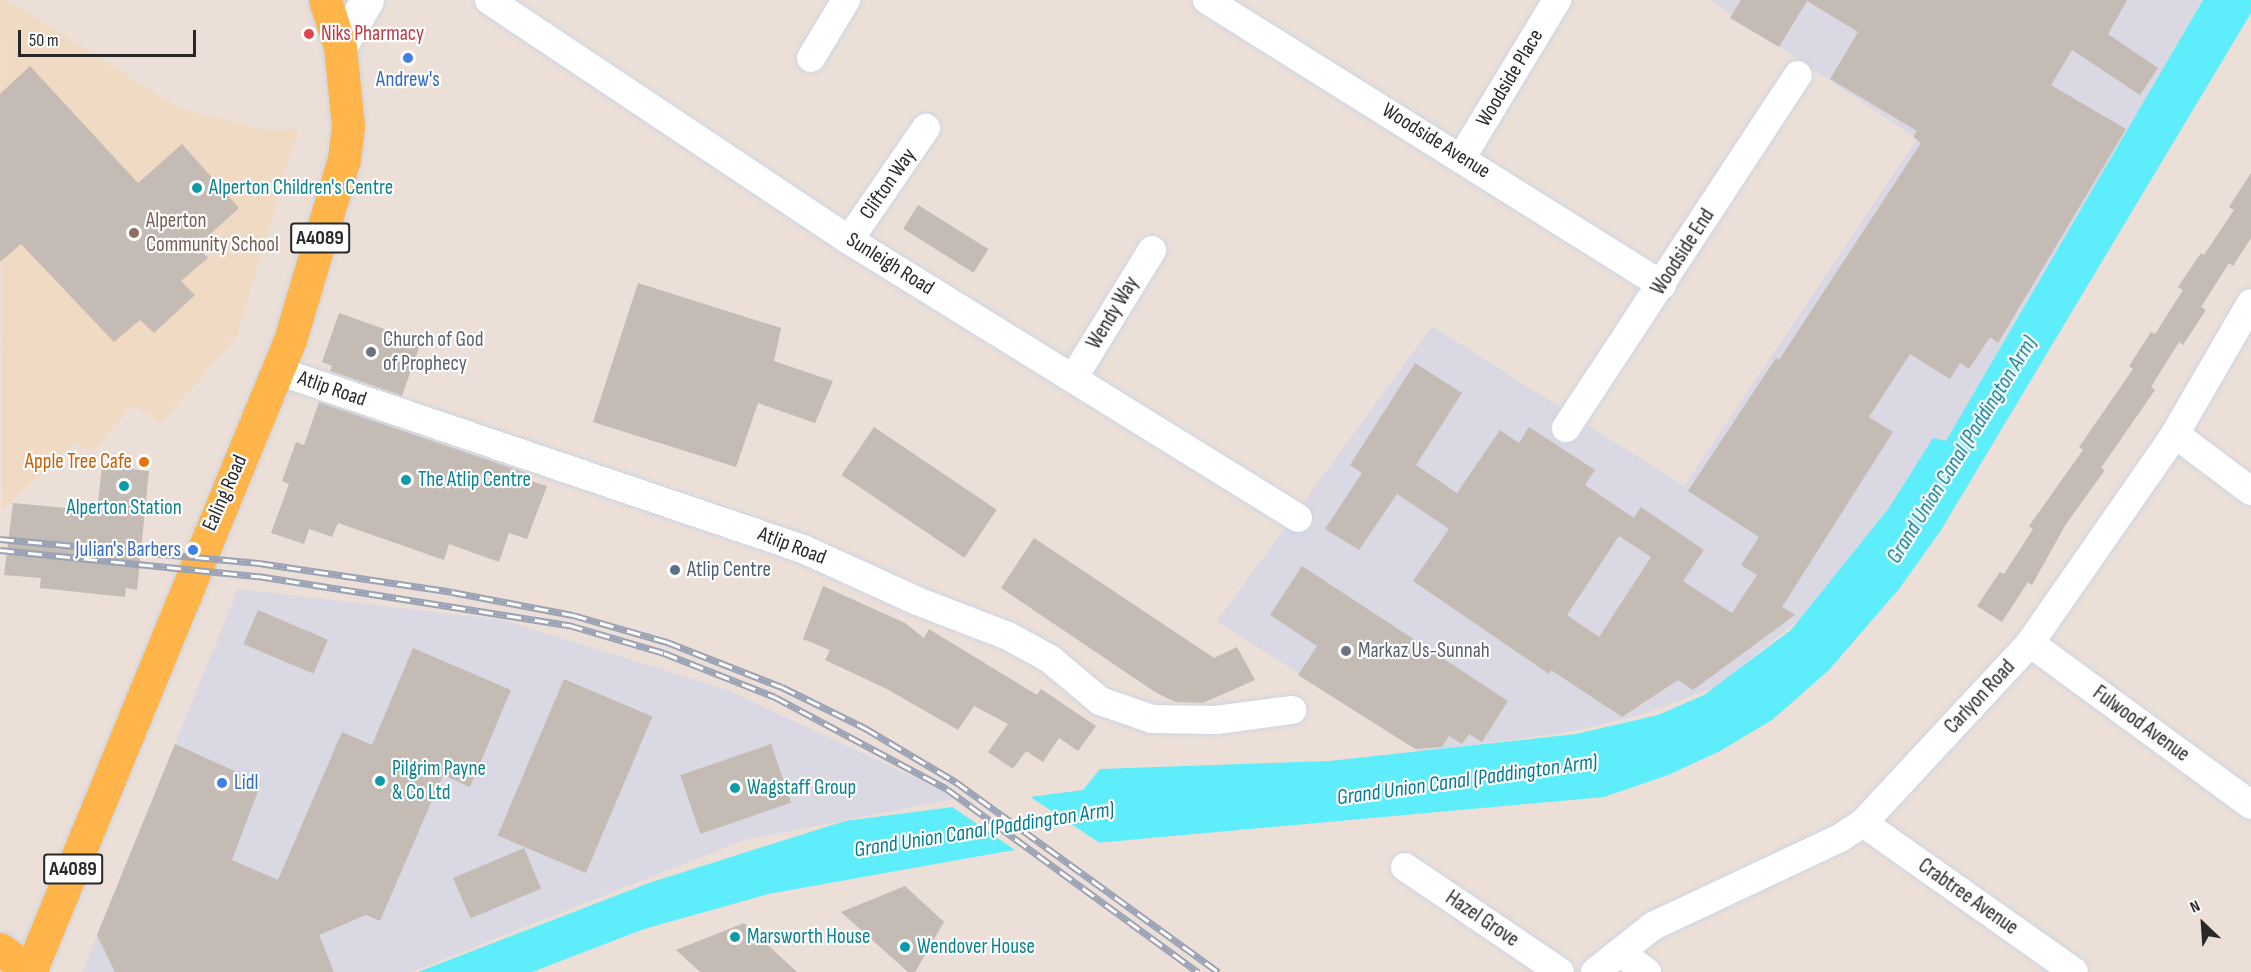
<!DOCTYPE html>
<html>
<head>
<meta charset="utf-8">
<style>
	body { margin:0 }
	#map { position:relative; width:2251px; height:972px; overflow:hidden; background:#ecdfd7; font-family:"Sofia Sans Condensed",sans-serif }
	div>[style] { position:absolute }
	.industrial>* { inset:0; background:#dad9e3 }
	.education>* { inset:0; background:#f0dac4 }
	.water>* { inset:0; background:#5dedfb }
	.pier>* { inset:0; background:#ecdfd7 }
	.building>* { inset:0; background:#c3bbb4; transform-origin:0 0 }
	.roads { filter:drop-shadow(0 0 2px #ccd5e3) drop-shadow(0 0 2px #ccd5e3) }
	.street>* { height:28px; margin:-14px; padding:0 14px; transform-origin:14px; border-radius:14px; background:#fff }
	.secondary>* { height:33px; margin:-16.5px; padding:0 16.5px; transform-origin:16.5px; border-radius:16.5px; background:#fff }
	.primary>* { height:33px; margin:-16.5px; padding:0 16.5px; transform-origin:16.5px; border-radius:16.5px; background:#ffb549 }
	.rail>* { height:7px; margin-top:-3.5px; transform-origin:0; background:repeating-linear-gradient(90deg,#fff 0 14px,#9aa2b5 0 28px); box-sizing:border-box; border-block:2px solid #9aa2b5 }
	.dots>* { width:16px; height:16px; translate:-50% -50%; box-sizing:border-box; border:3px solid #fff; border-radius:50% }
	span { translate:-50% -50%; white-space:nowrap; text-align:center; line-height:1.15; -webkit-text-stroke:4.5px #fff; paint-order:stroke }
	.shield-label span { padding:2px 4px; background:#fff; border:2px solid; border-radius:4px; -webkit-text-stroke-width:0 }
	.shield-label { font-size:20px; color:#282828; font-weight:700 }
	.health-label { font-size:21px; color:#be3a42 }
	.left { translate:0 -50%; text-align:left }
	.street-label { font-size:21px; color:#282828 }
	.shop-label { font-size:21px; color:#366cbe }
	.right { translate:-100% -50%; text-align:right }
	.culture-label { font-size:21px; color:#0d838f }
	.education-label { font-size:21px; color:#785e54 }
	.worship-label { font-size:21px; color:#5b616d }
	.food-label { font-size:21px; color:#c56008 }
	.service-label { font-size:21px; color:#4e5e75 }
	.water-label { font-size:22px; color:#027c94; font-style:italic }
	.north { position:absolute; left:2173px; top:894px; width:60px; height:60px; -webkit-text-stroke:4px #fff; paint-order:stroke; rotate:335deg; font-size:16px; font-weight:700; line-height:24px; text-align:center; color:#282828 }
	.north::after { content:''; display:block; margin:auto; width:21px; height:27px; background:#282828; clip-path:polygon(50% 0,100% 100%,50% 72%,0 100%) }
	.scale { position:absolute; left:18px; top:30px; width:178px; height:27px; box-sizing:border-box; border:3px solid #282828; border-top:0; padding-left:8px; font-size:18px; line-height:21px; white-space:nowrap; color:#282828; -webkit-text-stroke:4px #fff; paint-order:stroke }
</style>
</head>
<body>
<div id="map">
	<div class="industrial">
		<i style="clip-path:polygon(1709px 0,2202px 0,1938px 469px,1835px 590px,1718px 686px,1644px 714px,1569px 732px,1421px 752px,1217px 621px,1432px 326px,1684px 486px,1917px 139px)"></i>
		<i style="clip-path:polygon(238px 589px,503px 620px,728px 690px,958px 798px,744px 840px,412px 972px,82px 972px)"></i>
	</div>
	<div class="education">
		<i style="clip-path:polygon(0 0,8px 0,177px 107px,265px 130px,298px 129px,237px 336px,162px 422px,132px 405px,93px 452px,75px 442px,2px 510px)"></i>
	</div>
	<div class="water">
		<i style="clip-path:polygon(2203px 0,2251px 0,2251px 13px,1941px 530px,1899px 589px,1828px 671px,1772px 720px,1720px 751px,1668px 775px,1604px 797px,1008px 851px,768px 894px,644px 929px,532px 972px,418px 972px,649px 883px,845px 821px,1083px 790px,1100px 769px,1329px 761px,1576px 734px,1658px 715px,1704px 695px,1791px 630px,1889px 508px,1933px 438px,1946px 441px)"></i>
	</div>
	<div class="pier">
		<i style="clip-path:polygon(1026px 794px,1103px 845px,1019px 853px,948px 804px)"></i>
	</div>
	<div class="building">
		<i style="clip-path:polygon(evenodd,1741px 0,2127px 0,2108px 34px,2158px 68px,2140px 95px,2072px 50px,2051px 85px,2126px 129px,1998px 343px,1990px 337px,1969px 369px,1960px 363px,1950px 379px,1910px 354px,1869px 417px,1893px 432px,1782px 607px,1795px 615px,1693px 690px,1678px 680px,1622px 717px,1551px 670px,1549px 674px,1413px 581px,1449px 529px,1397px 494px,1359px 550px,1325px 529px,1362px 473px,1350px 465px,1415px 363px,1462px 393px,1416px 465px,1457px 493px,1500px 430px,1519px 443px,1529px 427px,1595px 470px,1585px 485px,1634px 518px,1641px 507px,1704px 550px,1683px 581px,1732px 613px,1757px 575px,1741px 565px,1759px 537px,1688px 491px,1776px 358px,1779px 360px,1921px 143px,1913px 137px,1917px 131px,1830px 79px,1858px 32px,1807px 1px,1779px 47px,1730px 18px,1741px 0,1619px 536px,1651px 557px,1599px 637px,1567px 615px,1619px 536px)"></i>
		<i style="clip-path:polygon(30px 66px,138px 183px,182px 144px,239px 208px,197px 246px,208px 258px,181px 281px,195px 295px,154px 333px,140px 320px,114px 342px,21px 244px,0 262px,0 94px)"></i>
		<i style="clip-path:polygon(2251px 173px,2251px 238px,2233px 266px,2229px 263px,2201px 307px,2206px 310px,2183px 345px,2179px 342px,2151px 387px,2155px 390px,2101px 468px,2105px 470px,2066px 524px,2032px 585px,2028px 582px,2002px 622px,1977px 606px,2000px 572px,2004px 574px,2033px 529px,2029px 526px,2083px 450px,2079px 447px,2133px 369px,2129px 366px,2151px 332px,2155px 334px,2183px 290px,2178px 287px,2201px 253px,2204px 255px,2234px 210px,2229px 207px)"></i>
		<i style="left:918px;top:205px;width:83px;height:28px;rotate:32deg"></i>
		<i style="clip-path:polygon(638px 283px,781px 328px,774px 361px,833px 381px,815px 423px,758px 403px,736px 467px,593px 422px)"></i>
		<i style="clip-path:polygon(339px 313px,421px 342px,402px 396px,330px 371px,332px 366px,322px 362px)"></i>
		<i style="clip-path:polygon(319px 402px,530px 474px,528px 480px,547px 486px,527px 539px,509px 533px,499px 562px,449px 544px,444px 560px,338px 523px,332px 537px,309px 529px,304px 544px,271px 533px,289px 484px,282px 481px,296px 442px,304px 445px)"></i>
		<i style="left:874px;top:427px;width:148px;height:58px;rotate:34deg"></i>
		<i style="clip-path:polygon(102px 466px,149px 471px,137px 590px,126px 588px,125px 597px,40px 588px,41px 578px,4px 575px,13px 503px,97px 511px)"></i>
		<i style="clip-path:polygon(1034px 538px,1214px 658px,1237px 647px,1255px 680px,1203px 703px,1175px 702px,1155px 692px,1001px 588px)"></i>
		<i style="clip-path:polygon(1302px 566px,1508px 701px,1482px 742px,1469px 734px,1462px 744px,1449px 736px,1442px 747px,1415px 749px,1298px 675px,1317px 646px,1270px 615px)"></i>
		<i style="clip-path:polygon(823px 586px,905px 623px,924px 638px,929px 629px,1037px 695px,1041px 689px,1096px 726px,1078px 751px,1059px 738px,1043px 762px,1026px 751px,1013px 769px,988px 752px,1008px 724px,974px 706px,958px 730px,887px 689px,825px 660px,830px 650px,803px 639px)"></i>
		<i style="left:258px;top:610px;width:76px;height:37px;rotate:23deg"></i>
		<i style="clip-path:polygon(413px 648px,511px 690px,470px 787px,443px 775px,380px 921px,366px 915px,319px 935px,334px 972px,115px 972px,97px 935px,175px 744px,261px 783px,232px 860px,278px 880px,342px 732px,372px 745px)"></i>
		<i style="left:564px;top:679px;width:96px;height:170px;rotate:23deg"></i>
		<i style="left:771px;top:744px;width:62px;height:96px;rotate:71deg"></i>
		<i style="left:524px;top:848px;width:44px;height:77px;rotate:67deg"></i>
		<i style="clip-path:polygon(905px 886px,944px 922px,915px 972px,908px 972px,841px 912px)"></i>
		<i style="clip-path:polygon(744px 923px,797px 972px,700px 972px,676px 950px)"></i>
	</div>
	<div class="roads">
		<div class="street">
			<i style="left:489px;top:0;width:433px;rotate:33.7deg"></i>
			<i style="left:849px;top:240px;width:528px;rotate:31.76deg"></i>
			<i style="left:1207px;top:0;width:537px;rotate:32.06deg"></i>
			<i style="left:811px;top:58px;width:68px;rotate:-58.9deg"></i>
			<i style="left:1462px;top:157px;width:184px;rotate:-58.8deg"></i>
			<i style="left:849px;top:240px;width:136px;rotate:-55.5deg"></i>
			<i style="left:278px;top:371px;width:554px;rotate:18.73deg"></i>
			<i style="left:803px;top:549px;width:125px;rotate:24.5deg"></i>
			<i style="left:917px;top:601px;width:97px;rotate:21deg"></i>
			<i style="left:1008px;top:636px;width:48px;rotate:28.7deg"></i>
			<i style="left:1050px;top:659px;width:65px;rotate:40deg"></i>
			<i style="left:1100px;top:701px;width:55px;rotate:19.1deg"></i>
			<i style="left:1152px;top:719px;width:64px;rotate:0.9deg"></i>
			<i style="left:1216px;top:720px;width:77px;rotate:-7.5deg"></i>
			<i style="left:1074px;top:377px;width:149px;rotate:-58.4deg"></i>
			<i style="left:1566px;top:428px;width:422px;rotate:-56.7deg"></i>
			<i style="left:2175px;top:434px;width:95px;rotate:36.9deg"></i>
			<i style="left:2030px;top:643px;width:274px;rotate:36.2deg"></i>
			<i style="left:1863px;top:823px;width:258px;rotate:35.2deg"></i>
			<i style="left:1405px;top:867px;width:187px;rotate:34.1deg"></i>
			<i style="left:1620px;top:952px;width:34px;rotate:37deg"></i>
			<i style="left:1595px;top:972px;width:74px;rotate:-38.4deg"></i>
			<i style="left:1653px;top:926px;width:207px;rotate:-25.2deg"></i>
			<i style="left:1840px;top:838px;width:27px;rotate:-33deg"></i>
			<i style="left:1863px;top:823px;width:246px;rotate:-47.1deg"></i>
			<i style="left:2030px;top:643px;width:254px;rotate:-55.2deg"></i>
			<i style="left:2175px;top:434px;width:151px;rotate:-59.9deg"></i>
		</div>
		<div class="secondary">
			<i style="left:340px;top:47px;width:54px;rotate:-60.1deg"></i>
		</div>
		<div class="primary">
			<i style="left:0;top:949px;width:38px;rotate:37deg"></i>
			<i style="left:30px;top:972px;width:683px;rotate:-67.64deg"></i>
			<i style="left:290px;top:340px;width:189px;rotate:-73.4deg"></i>
			<i style="left:344px;top:159px;width:33px;rotate:-83deg"></i>
			<i style="left:348px;top:126px;width:79px;rotate:-95.8deg"></i>
			<i style="left:340px;top:47px;width:49px;rotate:-107.7deg"></i>
		</div>
	</div>
	<div class="rail">
		<i style="left:0;top:539px;width:260px;rotate:5.3deg"></i>
		<i style="left:259px;top:563px;width:195px;rotate:8.5deg"></i>
		<i style="left:452px;top:592px;width:123px;rotate:10.8deg"></i>
		<i style="left:573px;top:615px;width:98px;rotate:16deg"></i>
		<i style="left:667px;top:642px;width:123px;rotate:21.4deg"></i>
		<i style="left:782px;top:687px;width:93px;rotate:26.3deg"></i>
		<i style="left:865px;top:728px;width:106px;rotate:30.7deg"></i>
		<i style="left:956px;top:782px;width:324px;rotate:35.9deg"></i>
		<i style="left:0;top:550px;width:259px;rotate:5.8deg"></i>
		<i style="left:258px;top:576px;width:315px;rotate:9deg"></i>
		<i style="left:569px;top:625px;width:99px;rotate:16.4deg"></i>
		<i style="left:664px;top:653px;width:119px;rotate:21.6deg"></i>
		<i style="left:775px;top:697px;width:195px;rotate:28.1deg"></i>
		<i style="left:947px;top:789px;width:311px;rotate:36.1deg"></i>
	</div>
	<div class="dots">
		<i style="left:309px;top:34px;background:#e0444e"></i>
		<i style="left:408px;top:58px;background:#3f7fe0"></i>
		<i style="left:197px;top:188px;background:#0f9aa8"></i>
		<i style="left:134px;top:233px;background:#8d6e63"></i>
		<i style="left:371px;top:352px;background:#6b7280"></i>
		<i style="left:144px;top:462px;background:#e8710a"></i>
		<i style="left:406px;top:480px;background:#0f9aa8"></i>
		<i style="left:124px;top:486px;background:#0f9aa8"></i>
		<i style="left:193px;top:550px;background:#3f7fe0"></i>
		<i style="left:675px;top:570px;background:#5c6f8a"></i>
		<i style="left:1346px;top:651px;background:#6b7280"></i>
		<i style="left:380px;top:781px;background:#0f9aa8"></i>
		<i style="left:222px;top:783px;background:#3f7fe0"></i>
		<i style="left:735px;top:788px;background:#0f9aa8"></i>
		<i style="left:735px;top:937px;background:#0f9aa8"></i>
		<i style="left:905px;top:947px;background:#0f9aa8"></i>
	</div>
	<div class="shield-label">
		<span style="left:320px;top:238px">A4089</span>
		<span style="left:73px;top:869px">A4089</span>
	</div>
	<div class="health-label">
		<span class="left" style="left:321px;top:34px">Niks Pharmacy</span>
	</div>
	<div class="street-label">
		<span style="left:1510px;top:78px;rotate:-59deg">Woodside Place</span>
		<span style="left:1436px;top:141px;rotate:32deg">Woodside Avenue</span>
		<span style="left:888px;top:184px;rotate:-55deg">Clifton Way</span>
		<span style="left:1683px;top:252px;rotate:-57deg">Woodside End</span>
		<span style="left:890px;top:264px;rotate:32deg">Sunleigh Road</span>
		<span style="left:1113px;top:313px;rotate:-59deg">Wendy Way</span>
		<span style="left:332px;top:389px;rotate:19deg">Atlip Road</span>
		<span style="left:225px;top:493px;rotate:-66deg">Ealing Road</span>
		<span style="left:792px;top:546px;rotate:21deg">Atlip Road</span>
		<span style="left:1980px;top:697px;rotate:-47deg">Carlyon Road</span>
		<span style="left:2141px;top:724px;rotate:36deg">Fulwood Avenue</span>
		<span style="left:1968px;top:897px;rotate:35deg">Crabtree Avenue</span>
		<span style="left:1482px;top:919px;rotate:34deg">Hazel Grove</span>
	</div>
	<div class="shop-label">
		<span style="left:408px;top:80px">Andrew's</span>
		<span class="right" style="left:181px;top:550px">Julian's Barbers</span>
		<span class="left" style="left:234px;top:783px">Lidl</span>
	</div>
	<div class="culture-label">
		<span class="left" style="left:209px;top:188px">Alperton Children's Centre</span>
		<span class="left" style="left:418px;top:480px">The Atlip Centre</span>
		<span style="left:124px;top:508px">Alperton Station</span>
		<span class="left" style="left:392px;top:781px">Pilgrim Payne<br>&amp; Co Ltd</span>
		<span class="left" style="left:747px;top:788px">Wagstaff Group</span>
		<span class="left" style="left:747px;top:937px">Marsworth House</span>
		<span class="left" style="left:917px;top:947px">Wendover House</span>
	</div>
	<div class="education-label">
		<span class="left" style="left:146px;top:233px">Alperton<br>Community School</span>
	</div>
	<div class="worship-label">
		<span class="left" style="left:383px;top:352px">Church of God<br>of Prophecy</span>
		<span class="left" style="left:1358px;top:651px">Markaz Us-Sunnah</span>
	</div>
	<div class="food-label">
		<span class="right" style="left:132px;top:462px">Apple Tree Cafe</span>
	</div>
	<div class="service-label">
		<span class="left" style="left:687px;top:570px">Atlip Centre</span>
	</div>
	<div class="water-label">
		<span style="left:1962px;top:450px;rotate:-58deg">Grand Union Canal (Paddington Arm)</span>
		<span style="left:1467px;top:780px;rotate:-8deg">Grand Union Canal (Paddington Arm)</span>
		<span style="left:984px;top:830px;rotate:-9deg">Grand Union Canal (Paddington Arm)</span>
	</div>
	<div class="north">N</div>
	<div class="scale">50 m</div>
</div>
</body>
</html>
